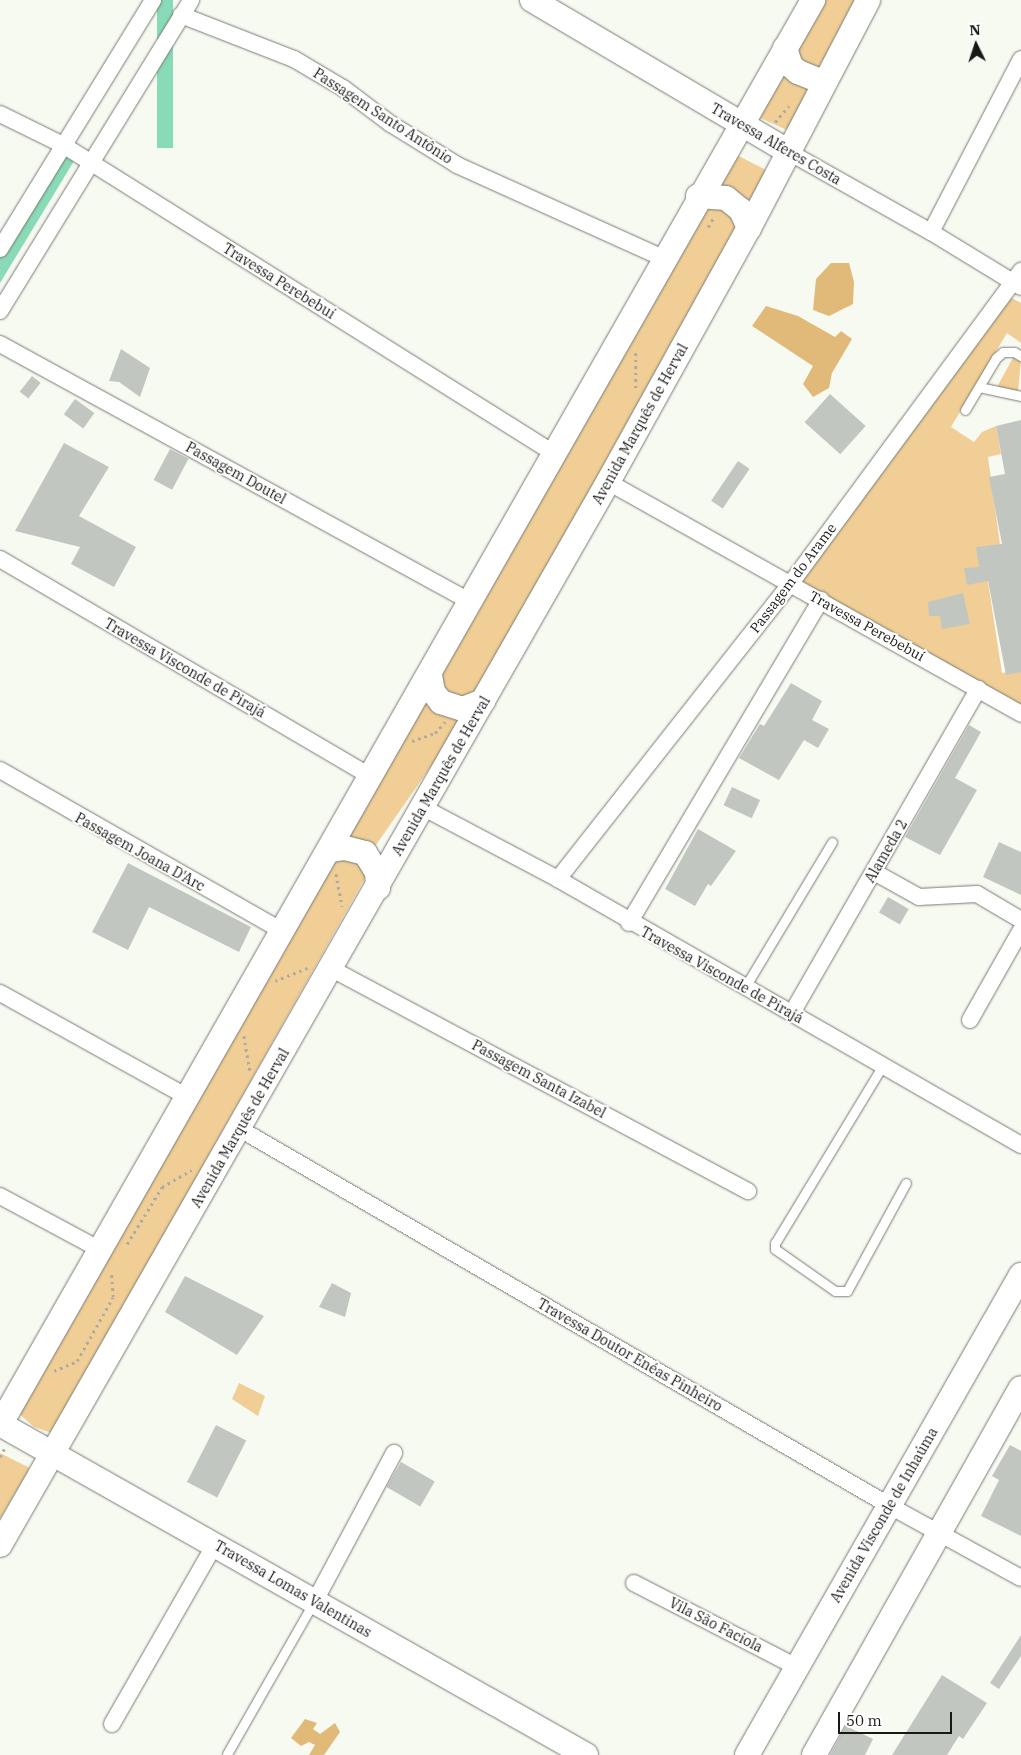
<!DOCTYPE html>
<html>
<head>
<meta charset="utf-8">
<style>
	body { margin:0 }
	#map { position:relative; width:1021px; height:1755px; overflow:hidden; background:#f7faf1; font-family:"IBM Plex Serif",serif }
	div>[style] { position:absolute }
	.green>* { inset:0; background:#f1ce96; transform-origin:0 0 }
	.forest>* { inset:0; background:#e1ba79 }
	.water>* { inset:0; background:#89dab6; transform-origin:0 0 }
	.building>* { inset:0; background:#c1c7c0; transform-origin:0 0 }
	.path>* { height:2.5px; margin-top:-1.25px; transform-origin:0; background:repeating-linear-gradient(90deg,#a9aba4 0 2.5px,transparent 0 6.5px) }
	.roads { filter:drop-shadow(0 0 1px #797b74) drop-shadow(0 0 1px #797b74) }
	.lane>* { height:9px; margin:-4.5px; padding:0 4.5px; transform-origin:4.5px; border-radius:4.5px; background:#fff }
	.street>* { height:16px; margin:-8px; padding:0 8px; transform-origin:8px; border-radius:8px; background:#fff }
	.secondary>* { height:24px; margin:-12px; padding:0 12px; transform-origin:12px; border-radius:12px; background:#fff }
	span { translate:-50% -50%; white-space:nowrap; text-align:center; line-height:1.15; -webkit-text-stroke:4px #fff; paint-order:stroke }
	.street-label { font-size:14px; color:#181916 }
	.north { position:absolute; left:951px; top:20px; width:50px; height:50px; -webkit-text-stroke:4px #fff; paint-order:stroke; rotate:356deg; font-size:14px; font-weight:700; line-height:20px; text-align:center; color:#181916 }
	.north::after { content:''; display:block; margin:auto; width:18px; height:22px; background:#181916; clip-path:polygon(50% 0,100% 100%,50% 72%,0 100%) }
	.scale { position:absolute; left:838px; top:1712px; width:114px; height:22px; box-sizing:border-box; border:2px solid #181916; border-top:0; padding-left:6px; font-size:15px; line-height:18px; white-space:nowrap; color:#181916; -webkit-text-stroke:4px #fff; paint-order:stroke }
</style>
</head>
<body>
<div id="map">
	<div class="green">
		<i style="clip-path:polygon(817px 0,861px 0,819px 75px,789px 48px)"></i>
		<i style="clip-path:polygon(784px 58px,815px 80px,787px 130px,754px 115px)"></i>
		<i style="clip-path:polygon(733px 153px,768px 171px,749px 214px,707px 193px)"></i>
		<i style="clip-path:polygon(706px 203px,730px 208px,741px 230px,476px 700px,441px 694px,438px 670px)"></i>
		<i style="clip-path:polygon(1006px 295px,1021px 303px,1021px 343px,1007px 333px,951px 427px,974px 442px,982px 432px,996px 426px,1001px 454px,988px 457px,1004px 573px,987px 576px,1002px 673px,1021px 670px,1021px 707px,796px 581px)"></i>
		<i style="clip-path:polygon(1014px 356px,1021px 360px,1018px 392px,997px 387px)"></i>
		<i style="left:427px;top:690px;width:47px;height:180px;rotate:35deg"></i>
		<i style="clip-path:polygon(361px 859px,368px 873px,52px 1433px,34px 1427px,15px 1410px,330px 861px)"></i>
		<i style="clip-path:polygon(239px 1383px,265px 1396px,258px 1416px,232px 1399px)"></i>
		<i style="clip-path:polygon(0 1453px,30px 1468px,0 1519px)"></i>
	</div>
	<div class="forest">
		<i style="clip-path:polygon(831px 263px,849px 263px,854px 282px,853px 304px,829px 316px,813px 310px,816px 279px)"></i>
		<i style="clip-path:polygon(766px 306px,798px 316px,835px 337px,841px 331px,852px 339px,832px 373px,829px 388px,813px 397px,803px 384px,813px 366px,752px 326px)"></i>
		<i style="clip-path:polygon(305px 1719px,317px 1723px,313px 1729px,320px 1734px,335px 1723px,340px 1732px,324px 1755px,309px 1755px,315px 1745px,309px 1742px,301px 1746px,291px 1738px)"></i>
	</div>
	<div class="water">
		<i style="left:157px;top:0;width:16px;height:148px"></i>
		<i style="clip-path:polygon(63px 156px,74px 161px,0 283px,0 257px)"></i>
	</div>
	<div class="building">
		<i style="clip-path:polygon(121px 349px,150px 368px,140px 397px,119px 382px,109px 381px)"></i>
		<i style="left:32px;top:376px;width:11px;height:20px;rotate:38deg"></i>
		<i style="left:830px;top:394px;width:48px;height:38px;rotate:42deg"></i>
		<i style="left:75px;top:399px;width:24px;height:19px;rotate:36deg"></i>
		<i style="clip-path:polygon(1021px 420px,1021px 672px,1006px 675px,988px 581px,967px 585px,964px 568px,979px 567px,976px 547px,1002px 544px,989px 477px,1005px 474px,996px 426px)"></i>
		<i style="clip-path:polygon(64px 443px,109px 467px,79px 516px,136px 547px,114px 587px,71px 564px,80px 547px,15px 531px)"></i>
		<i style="left:170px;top:449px;width:21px;height:35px;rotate:28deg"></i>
		<i style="left:738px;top:461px;width:14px;height:48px;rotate:34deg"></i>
		<i style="clip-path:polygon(963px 593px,970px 624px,942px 629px,940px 616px,929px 616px,928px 602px)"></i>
		<i style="clip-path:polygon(791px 683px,822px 701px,812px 720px,829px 729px,818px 748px,804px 740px,779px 780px,739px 758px,760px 724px,764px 726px)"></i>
		<i style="clip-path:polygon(969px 725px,981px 732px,955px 778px,977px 790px,940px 855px,905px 837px)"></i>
		<i style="left:732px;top:787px;width:31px;height:20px;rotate:25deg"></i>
		<i style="clip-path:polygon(698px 829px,736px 851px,711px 886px,708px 884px,695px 906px,665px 889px)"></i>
		<i style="clip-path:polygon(999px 842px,1021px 852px,1021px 895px,983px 877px)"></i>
		<i style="clip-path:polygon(128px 863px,251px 927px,239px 952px,149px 907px,128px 950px,92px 932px)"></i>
		<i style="left:888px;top:897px;width:24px;height:18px;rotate:30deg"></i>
		<i style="clip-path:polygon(185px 1276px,264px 1316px,237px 1355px,165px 1312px)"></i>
		<i style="clip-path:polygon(332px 1283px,351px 1293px,345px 1317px,319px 1307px)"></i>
		<i style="left:216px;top:1425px;width:34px;height:64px;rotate:27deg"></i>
		<i style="clip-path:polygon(1010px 1445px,1021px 1451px,1021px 1536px,981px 1516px,999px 1480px,992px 1476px)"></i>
		<i style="left:401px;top:1462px;width:39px;height:29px;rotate:30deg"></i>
		<i style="clip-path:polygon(1021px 1635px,1021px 1656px,999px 1689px,990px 1683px)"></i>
		<i style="clip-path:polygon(942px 1675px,987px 1703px,963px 1739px,959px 1736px,947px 1755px,892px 1755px)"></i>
		<i style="clip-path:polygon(846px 1726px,873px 1739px,865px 1755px,830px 1755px)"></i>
	</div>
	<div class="path">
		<i style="left:775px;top:122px;width:21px;rotate:-49deg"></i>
		<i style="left:708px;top:227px;width:12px;rotate:-59deg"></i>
		<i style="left:636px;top:353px;width:37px;rotate:90deg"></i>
		<i style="left:412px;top:741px;width:24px;rotate:-19deg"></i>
		<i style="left:435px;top:733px;width:15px;rotate:-48deg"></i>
		<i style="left:336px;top:874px;width:33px;rotate:79deg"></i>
		<i style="left:275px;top:981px;width:35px;rotate:-22deg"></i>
		<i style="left:244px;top:1036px;width:35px;rotate:80deg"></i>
		<i style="left:127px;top:1244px;width:67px;rotate:-58.4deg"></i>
		<i style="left:162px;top:1187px;width:34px;rotate:-30deg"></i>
		<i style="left:54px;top:1371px;width:25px;rotate:-23deg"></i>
		<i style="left:77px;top:1361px;width:73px;rotate:-60.6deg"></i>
		<i style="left:113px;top:1297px;width:26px;rotate:-94deg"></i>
		<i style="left:0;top:1457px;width:9px;rotate:-63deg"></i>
	</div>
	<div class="roads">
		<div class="lane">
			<i style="left:979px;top:387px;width:43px;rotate:12.1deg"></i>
			<i style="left:965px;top:410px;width:61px;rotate:-59.2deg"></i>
			<i style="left:996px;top:358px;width:9px;rotate:-41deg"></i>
			<i style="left:1003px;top:352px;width:11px"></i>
			<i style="left:1014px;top:352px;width:8px;rotate:30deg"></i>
			<i style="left:745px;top:987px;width:169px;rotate:-59deg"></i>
			<i style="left:883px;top:1065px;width:208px;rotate:121.2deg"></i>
			<i style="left:775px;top:1243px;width:6px;rotate:90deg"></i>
			<i style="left:775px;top:1249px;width:73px;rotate:35deg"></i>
			<i style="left:835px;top:1291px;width:12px"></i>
			<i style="left:847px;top:1291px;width:123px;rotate:-61.4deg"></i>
			<i style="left:227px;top:1754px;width:174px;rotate:-60.3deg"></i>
		</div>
		<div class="street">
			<i style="left:181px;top:15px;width:121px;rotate:21.3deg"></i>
			<i style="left:294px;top:59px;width:57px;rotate:30.6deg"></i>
			<i style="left:343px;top:88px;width:60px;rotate:36.9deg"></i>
			<i style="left:391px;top:124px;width:78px;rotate:31.8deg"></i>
			<i style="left:457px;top:165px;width:228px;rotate:24.3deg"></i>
			<i style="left:0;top:114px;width:70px;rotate:26.2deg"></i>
			<i style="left:63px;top:145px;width:581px;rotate:32.13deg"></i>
			<i style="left:787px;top:151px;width:165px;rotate:29.4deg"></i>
			<i style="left:931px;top:232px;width:105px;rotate:31.4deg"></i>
			<i style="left:931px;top:232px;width:195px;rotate:-62.5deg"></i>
			<i style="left:0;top:249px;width:292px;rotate:-58.4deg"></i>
			<i style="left:0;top:311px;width:365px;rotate:-58.4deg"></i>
			<i style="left:0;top:344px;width:537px;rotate:28.71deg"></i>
			<i style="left:608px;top:482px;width:474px;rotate:29.3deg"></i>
			<i style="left:0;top:559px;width:430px;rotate:30.4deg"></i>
			<i style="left:0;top:770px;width:325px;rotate:29.7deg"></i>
			<i style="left:422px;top:807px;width:154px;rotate:27.9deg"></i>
			<i style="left:558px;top:879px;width:534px;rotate:29.88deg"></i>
			<i style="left:874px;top:872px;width:51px;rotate:29.1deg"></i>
			<i style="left:919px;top:897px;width:58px;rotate:-3deg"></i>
			<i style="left:977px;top:894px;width:51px;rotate:30.6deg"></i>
			<i style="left:558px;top:879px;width:377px;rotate:-51.8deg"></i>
			<i style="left:791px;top:583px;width:388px;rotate:-53.6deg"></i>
			<i style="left:629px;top:923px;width:376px;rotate:-59.3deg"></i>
			<i style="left:330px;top:968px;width:474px;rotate:28.1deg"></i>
			<i style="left:0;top:993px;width:213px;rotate:29deg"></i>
			<i style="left:792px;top:1013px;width:374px;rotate:-60.1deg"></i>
			<i style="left:970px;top:1020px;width:103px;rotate:-60.5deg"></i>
			<i style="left:240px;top:1129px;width:751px;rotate:30.11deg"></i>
			<i style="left:890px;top:1506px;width:149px;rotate:28.8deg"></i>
			<i style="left:0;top:1196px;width:112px;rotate:28.2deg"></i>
			<i style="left:634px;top:1583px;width:183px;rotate:27.3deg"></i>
			<i style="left:315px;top:1601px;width:168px;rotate:-61.9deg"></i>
			<i style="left:112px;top:1724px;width:207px;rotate:-60.2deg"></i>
		</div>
		<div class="secondary">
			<i style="left:532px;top:0;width:296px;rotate:30.6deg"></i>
			<i style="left:785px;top:48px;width:19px;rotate:72deg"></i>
			<i style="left:791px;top:66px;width:9px;rotate:41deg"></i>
			<i style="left:798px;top:72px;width:27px;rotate:22deg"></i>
			<i style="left:698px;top:196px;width:28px;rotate:4deg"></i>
			<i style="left:726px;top:198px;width:19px;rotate:39deg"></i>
			<i style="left:741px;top:210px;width:20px;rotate:66deg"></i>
			<i style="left:430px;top:675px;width:17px;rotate:80deg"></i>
			<i style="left:433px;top:692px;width:13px;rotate:51deg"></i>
			<i style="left:441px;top:702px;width:23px;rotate:18deg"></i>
			<i style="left:463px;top:709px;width:22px;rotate:-22deg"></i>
			<i style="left:330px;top:850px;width:15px;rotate:-8deg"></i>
			<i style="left:345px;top:848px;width:21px;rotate:14deg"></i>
			<i style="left:365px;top:853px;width:22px;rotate:58deg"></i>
			<i style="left:377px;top:872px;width:16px;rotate:86deg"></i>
			<i style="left:0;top:1424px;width:673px;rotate:29.46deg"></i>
			<i style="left:0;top:1425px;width:1641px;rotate:-60.29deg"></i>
			<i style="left:0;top:1545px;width:1225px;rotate:-60.23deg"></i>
			<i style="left:608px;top:482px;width:291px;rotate:-61deg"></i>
			<i style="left:749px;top:228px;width:257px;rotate:-62.4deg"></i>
			<i style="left:747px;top:1755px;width:553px;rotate:-60.28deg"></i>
			<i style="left:814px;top:1755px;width:421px;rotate:-60.6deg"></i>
		</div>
	</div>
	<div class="street-label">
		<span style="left:383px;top:116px;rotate:33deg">Passagem Santo Antônio</span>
		<span style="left:776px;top:144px;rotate:30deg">Travessa Alferes Costa</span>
		<span style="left:279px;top:281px;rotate:32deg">Travessa Perebebuí</span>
		<span style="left:640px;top:424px;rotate:-61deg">Avenida Marquês de Herval</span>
		<span style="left:236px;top:473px;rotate:29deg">Passagem Doutel</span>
		<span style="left:793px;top:578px;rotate:-53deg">Passagem do Arame</span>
		<span style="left:867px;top:626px;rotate:29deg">Travessa Perebebuí</span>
		<span style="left:185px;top:668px;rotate:30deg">Travessa Visconde de Pirajá</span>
		<span style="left:441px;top:776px;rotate:-60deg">Avenida Marquês de Herval</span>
		<span style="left:886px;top:851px;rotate:-60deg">Alameda 2</span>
		<span style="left:140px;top:852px;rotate:29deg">Passagem Joana D'Arc</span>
		<span style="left:722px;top:975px;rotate:29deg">Travessa Visconde de Pirajá</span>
		<span style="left:539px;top:1079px;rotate:28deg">Passagem Santa Izabel</span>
		<span style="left:240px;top:1128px;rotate:-60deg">Avenida Marquês de Herval</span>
		<span style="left:630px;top:1355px;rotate:30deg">Travessa Doutor Enéas Pinheiro</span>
		<span style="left:884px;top:1515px;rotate:-60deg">Avenida Visconde de Inhaúma</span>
		<span style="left:293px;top:1589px;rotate:30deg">Travessa Lomas Valentinas</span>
		<span style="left:716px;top:1625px;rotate:27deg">Vila São Faciola</span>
	</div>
	<div class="north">N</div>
	<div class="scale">50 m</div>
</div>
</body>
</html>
